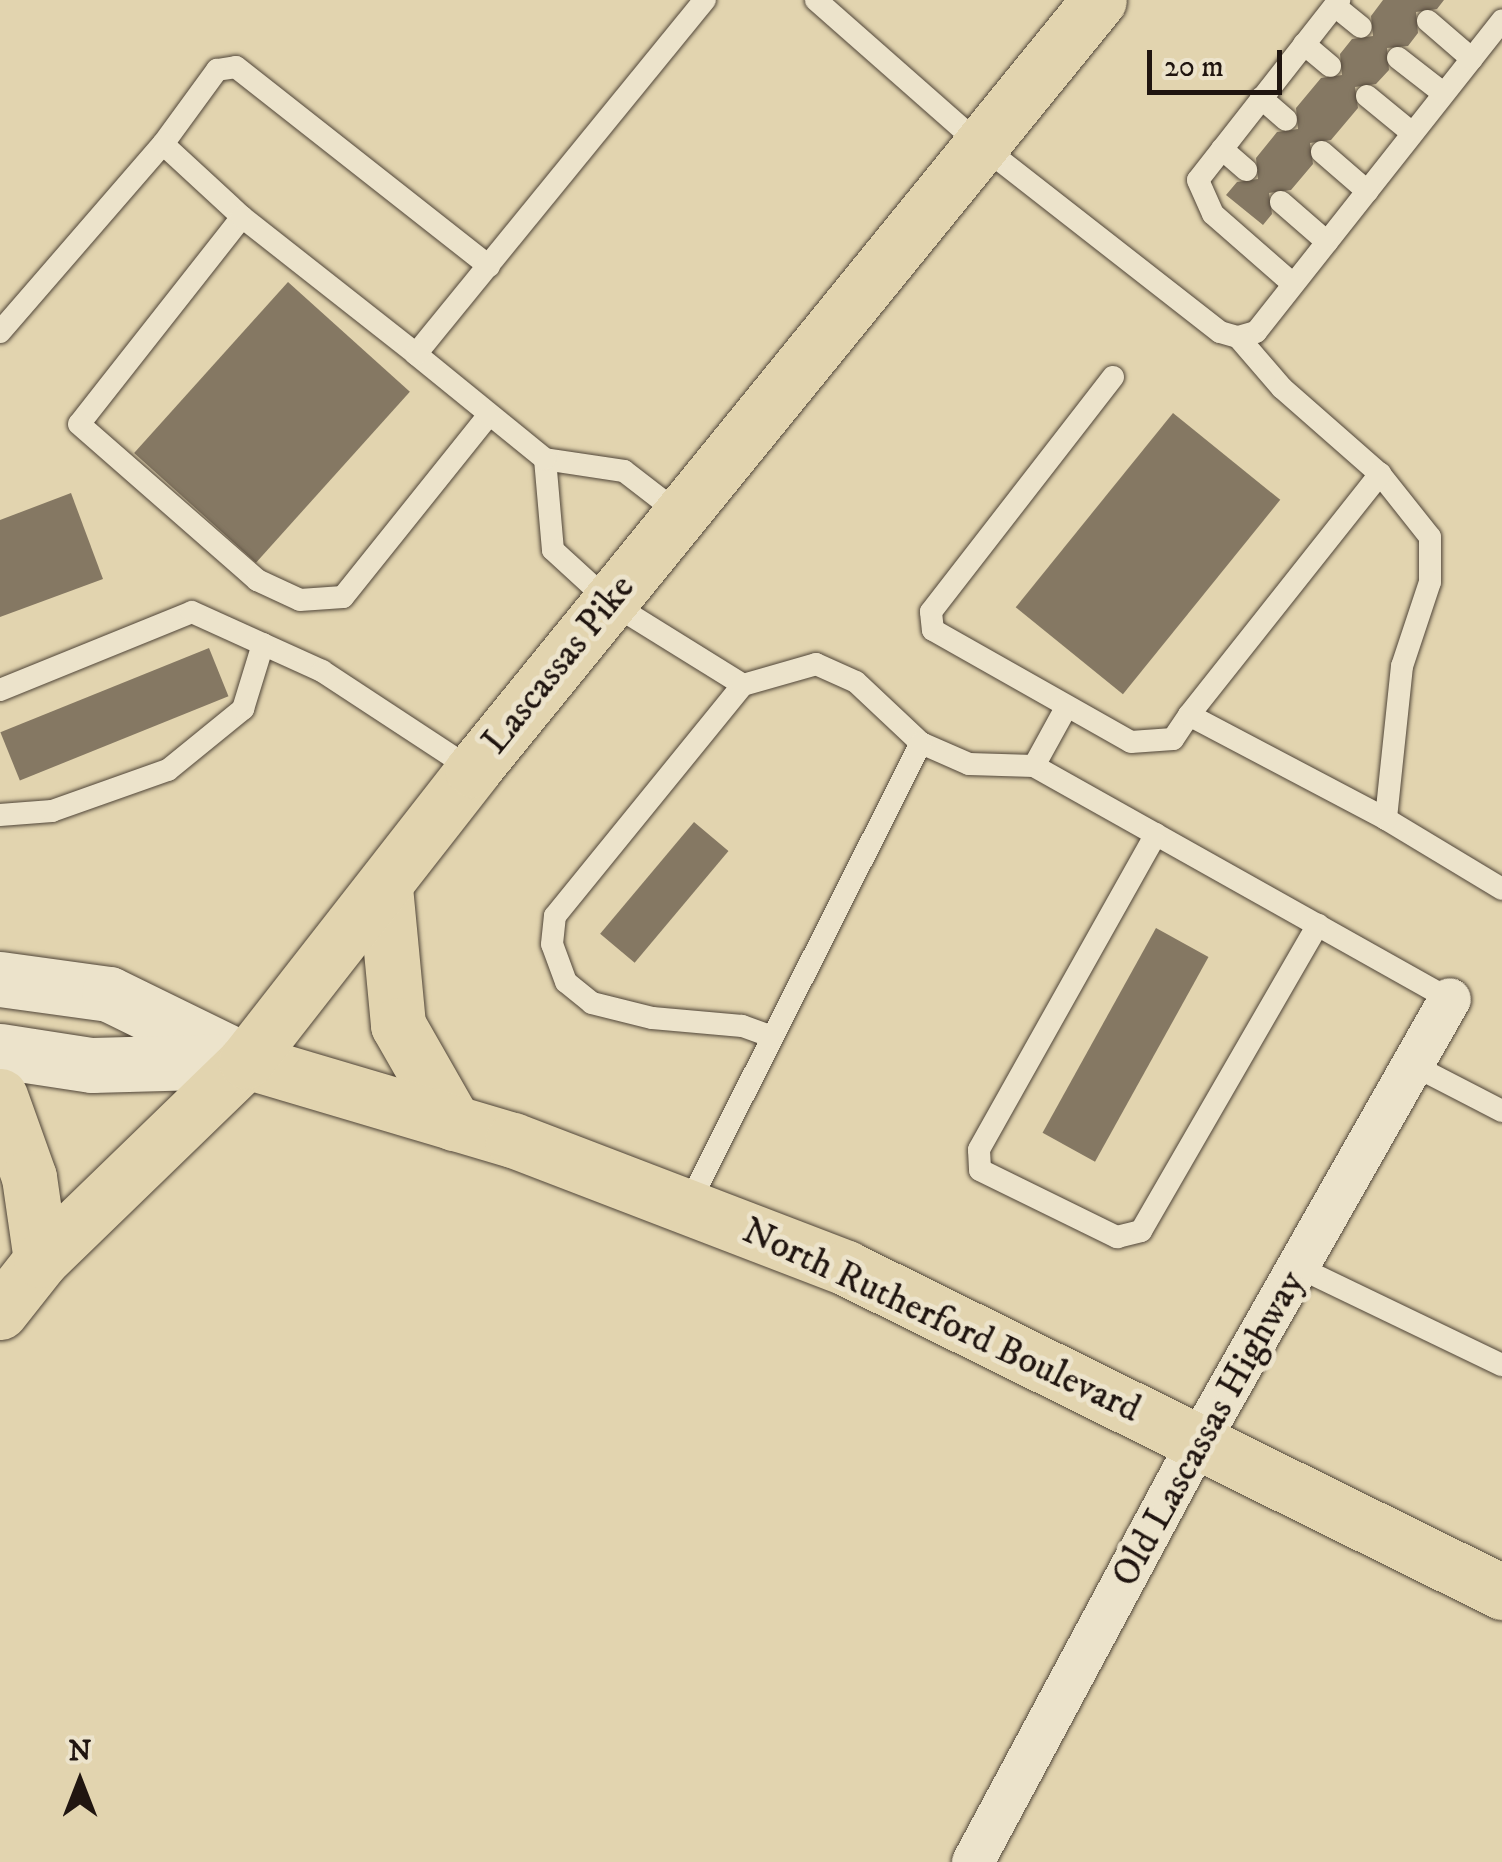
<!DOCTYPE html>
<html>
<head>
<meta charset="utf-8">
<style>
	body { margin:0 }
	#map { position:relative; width:1502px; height:1862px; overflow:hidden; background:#e2d4af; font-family:"IM FELL DW Pica",serif }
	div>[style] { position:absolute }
	.building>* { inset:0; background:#857863; transform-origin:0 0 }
	.roads { filter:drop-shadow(0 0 2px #504538) drop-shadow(0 0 2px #504538) }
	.service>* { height:22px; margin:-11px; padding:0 11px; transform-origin:11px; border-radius:11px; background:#ece3cb }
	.minor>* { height:42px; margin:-21px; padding:0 21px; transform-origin:21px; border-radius:21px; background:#ece3cb }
	.secondary>* { height:55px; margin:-27.5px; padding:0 27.5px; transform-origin:27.5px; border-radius:27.5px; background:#ece3cb }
	.primary>* { height:55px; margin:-27.5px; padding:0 27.5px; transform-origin:27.5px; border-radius:27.5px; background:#e2d4af }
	span { translate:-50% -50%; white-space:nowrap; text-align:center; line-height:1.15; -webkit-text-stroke:10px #ece3cb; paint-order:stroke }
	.street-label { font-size:38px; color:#201510 }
	.north { position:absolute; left:30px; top:1732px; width:100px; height:100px; -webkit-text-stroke:8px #ece3cb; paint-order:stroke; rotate:0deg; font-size:28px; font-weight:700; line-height:40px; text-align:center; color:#201510 }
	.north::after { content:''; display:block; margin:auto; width:35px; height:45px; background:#201510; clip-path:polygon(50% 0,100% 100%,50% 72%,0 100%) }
	.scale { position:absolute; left:1147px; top:50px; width:135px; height:45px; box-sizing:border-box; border:5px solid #201510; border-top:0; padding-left:12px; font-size:30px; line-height:35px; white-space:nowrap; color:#201510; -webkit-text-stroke:8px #ece3cb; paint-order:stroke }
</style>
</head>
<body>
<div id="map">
	<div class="building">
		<i style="clip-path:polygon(1383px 0,1444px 0,1437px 9px,1416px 12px,1418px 33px,1408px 46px,1387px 48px,1389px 70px,1376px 84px,1355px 87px,1358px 108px,1331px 140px,1310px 143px,1313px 164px,1291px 190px,1269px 193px,1272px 214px,1263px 225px,1226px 195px,1237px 182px,1258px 179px,1256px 158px,1277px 132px,1298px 129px,1296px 108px,1321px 78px,1342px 75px,1340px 54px,1352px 39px,1373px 36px,1371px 16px)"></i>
		<i style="left:288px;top:282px;width:164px;height:230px;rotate:42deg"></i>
		<i style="left:1173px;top:413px;width:138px;height:250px;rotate:39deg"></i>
		<i style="clip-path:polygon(71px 493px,103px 579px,0 617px,0 520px)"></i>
		<i style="left:209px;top:648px;width:52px;height:225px;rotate:68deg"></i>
		<i style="left:694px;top:822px;width:45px;height:146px;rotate:40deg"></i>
		<i style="left:1156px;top:928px;width:60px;height:234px;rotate:29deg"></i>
	</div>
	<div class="roads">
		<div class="service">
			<i style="left:816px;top:0;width:216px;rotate:41.4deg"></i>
			<i style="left:978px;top:143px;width:307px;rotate:38deg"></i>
			<i style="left:1220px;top:332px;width:19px;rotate:16deg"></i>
			<i style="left:1238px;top:337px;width:19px;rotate:-16deg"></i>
			<i style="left:1256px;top:332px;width:397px;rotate:-51.7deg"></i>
			<i style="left:1335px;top:6px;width:33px;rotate:39deg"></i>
			<i style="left:1428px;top:21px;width:58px;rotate:40.8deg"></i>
			<i style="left:1304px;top:44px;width:34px;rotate:40deg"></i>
			<i style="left:1398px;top:58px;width:57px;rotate:37.9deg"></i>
			<i style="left:1367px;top:96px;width:58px;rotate:39.4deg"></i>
			<i style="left:1261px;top:98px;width:33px;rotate:41deg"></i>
			<i style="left:163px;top:144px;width:92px;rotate:-53.9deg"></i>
			<i style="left:217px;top:70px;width:19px;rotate:-9deg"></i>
			<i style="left:236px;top:67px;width:322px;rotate:38.2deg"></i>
			<i style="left:1222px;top:149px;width:32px;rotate:41deg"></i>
			<i style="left:1322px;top:152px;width:60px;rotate:40.9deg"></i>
			<i style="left:1281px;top:202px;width:61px;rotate:41deg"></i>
			<i style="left:242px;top:217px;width:263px;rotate:128.2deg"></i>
			<i style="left:79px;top:424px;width:237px;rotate:41.2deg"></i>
			<i style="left:257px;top:580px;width:47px;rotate:24.9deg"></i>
			<i style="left:300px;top:600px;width:43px;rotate:-4deg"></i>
			<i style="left:343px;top:597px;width:232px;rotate:-51.3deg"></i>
			<i style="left:1293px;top:284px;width:106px;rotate:-138.8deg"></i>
			<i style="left:1213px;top:214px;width:37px;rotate:-114deg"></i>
			<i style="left:1198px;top:180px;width:229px;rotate:-51.9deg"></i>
			<i style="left:0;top:332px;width:249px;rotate:-49.1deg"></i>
			<i style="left:163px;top:144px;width:108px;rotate:42.7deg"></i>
			<i style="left:242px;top:217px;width:221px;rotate:38.2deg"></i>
			<i style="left:1238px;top:337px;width:67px;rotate:49.2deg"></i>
			<i style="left:1282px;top:388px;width:130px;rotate:41.3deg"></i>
			<i style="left:1380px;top:474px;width:80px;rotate:51.6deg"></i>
			<i style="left:1430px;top:537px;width:45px;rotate:90deg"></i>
			<i style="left:1430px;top:582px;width:89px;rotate:108.4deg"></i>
			<i style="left:1402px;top:666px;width:154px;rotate:96deg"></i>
			<i style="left:1386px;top:819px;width:135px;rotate:31.1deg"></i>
			<i style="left:1113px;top:377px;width:297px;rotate:127.8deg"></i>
			<i style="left:931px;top:612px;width:18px;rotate:84deg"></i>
			<i style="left:933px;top:630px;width:227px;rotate:29.5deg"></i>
			<i style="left:1131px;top:742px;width:42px;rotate:-4.1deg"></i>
			<i style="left:1173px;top:739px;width:29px;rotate:-56deg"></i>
			<i style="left:1189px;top:715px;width:223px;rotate:27.8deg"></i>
			<i style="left:545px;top:459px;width:91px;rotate:85deg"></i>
			<i style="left:553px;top:550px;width:79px;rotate:42.4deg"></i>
			<i style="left:611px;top:603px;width:155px;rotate:31.8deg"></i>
			<i style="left:681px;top:515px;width:72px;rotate:-142.3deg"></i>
			<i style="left:624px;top:471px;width:80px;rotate:-171.4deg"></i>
			<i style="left:545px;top:459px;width:166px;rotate:-140.9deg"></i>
			<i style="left:416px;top:354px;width:457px;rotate:-50.8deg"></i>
			<i style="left:0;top:690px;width:207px;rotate:-22.1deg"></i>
			<i style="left:192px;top:612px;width:143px;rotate:24.4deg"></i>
			<i style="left:322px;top:671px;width:181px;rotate:33.3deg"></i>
			<i style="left:1189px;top:715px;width:308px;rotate:-51.6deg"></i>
			<i style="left:1034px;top:766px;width:477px;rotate:29.3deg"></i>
			<i style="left:0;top:815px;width:52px;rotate:-4.4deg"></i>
			<i style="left:52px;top:811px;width:123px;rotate:-19.5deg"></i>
			<i style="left:168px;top:770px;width:97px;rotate:-39.1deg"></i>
			<i style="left:243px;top:709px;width:68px;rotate:-72.9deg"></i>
			<i style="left:1156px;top:834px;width:362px;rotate:119.3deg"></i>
			<i style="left:979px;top:1150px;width:20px;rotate:87deg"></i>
			<i style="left:980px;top:1170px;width:153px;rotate:26.1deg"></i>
			<i style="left:1117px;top:1237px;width:25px;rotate:-14deg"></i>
			<i style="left:1141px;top:1231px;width:354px;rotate:-60deg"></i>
			<i style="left:770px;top:1036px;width:30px;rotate:-160deg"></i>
			<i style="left:742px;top:1026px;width:90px;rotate:-174.9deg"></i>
			<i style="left:652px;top:1018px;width:62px;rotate:-166deg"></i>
			<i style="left:592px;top:1003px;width:33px;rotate:-141deg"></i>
			<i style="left:566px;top:982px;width:40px;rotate:-110.2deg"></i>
			<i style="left:552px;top:944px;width:28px;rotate:-84deg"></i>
			<i style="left:555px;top:916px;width:298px;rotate:-50.9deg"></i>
			<i style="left:743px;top:685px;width:76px;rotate:-16deg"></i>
			<i style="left:816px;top:664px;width:44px;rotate:24.2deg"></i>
			<i style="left:856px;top:682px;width:89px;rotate:43.2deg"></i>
			<i style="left:921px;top:743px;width:52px;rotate:23.6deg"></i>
			<i style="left:969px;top:764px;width:65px;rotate:1.8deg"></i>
			<i style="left:1034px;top:766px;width:68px;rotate:-61.2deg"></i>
			<i style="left:1413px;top:1065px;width:100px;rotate:27.3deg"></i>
			<i style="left:687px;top:1207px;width:520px;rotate:-63.24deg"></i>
			<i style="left:1298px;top:1267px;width:226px;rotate:25.7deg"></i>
		</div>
		<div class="minor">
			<i style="left:973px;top:1862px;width:478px;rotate:-61.8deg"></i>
			<i style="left:1199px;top:1441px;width:508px;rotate:-60.41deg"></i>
		</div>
		<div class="secondary">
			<i style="left:0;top:979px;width:110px;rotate:7.8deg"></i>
			<i style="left:109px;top:994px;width:153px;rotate:26.1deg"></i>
			<i style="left:0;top:1051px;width:93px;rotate:8.7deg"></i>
			<i style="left:92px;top:1065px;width:144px;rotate:-1.6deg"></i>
		</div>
		<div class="primary">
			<i style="left:385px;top:887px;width:139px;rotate:84.6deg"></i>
			<i style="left:398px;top:1025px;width:113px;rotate:60.3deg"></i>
			<i style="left:246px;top:1061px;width:278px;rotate:16.5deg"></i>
			<i style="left:513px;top:1140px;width:357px;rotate:21deg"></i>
			<i style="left:846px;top:1268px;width:732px;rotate:26.28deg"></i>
			<i style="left:0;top:1096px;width:86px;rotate:70.3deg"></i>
			<i style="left:29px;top:1177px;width:84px;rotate:81.8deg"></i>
			<i style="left:0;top:1312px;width:66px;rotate:-51.7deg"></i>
			<i style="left:41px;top:1260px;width:286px;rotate:-44.1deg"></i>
			<i style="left:246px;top:1061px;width:369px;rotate:-52deg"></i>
			<i style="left:473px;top:770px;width:992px;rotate:-50.89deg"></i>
		</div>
	</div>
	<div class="street-label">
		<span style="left:559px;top:665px;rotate:-51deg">Lascassas Pike</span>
		<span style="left:941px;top:1321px;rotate:25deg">North Rutherford Boulevard</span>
		<span style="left:1209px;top:1429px;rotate:-61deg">Old Lascassas Highway</span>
	</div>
	<div class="north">N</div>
	<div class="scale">20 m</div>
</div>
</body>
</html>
